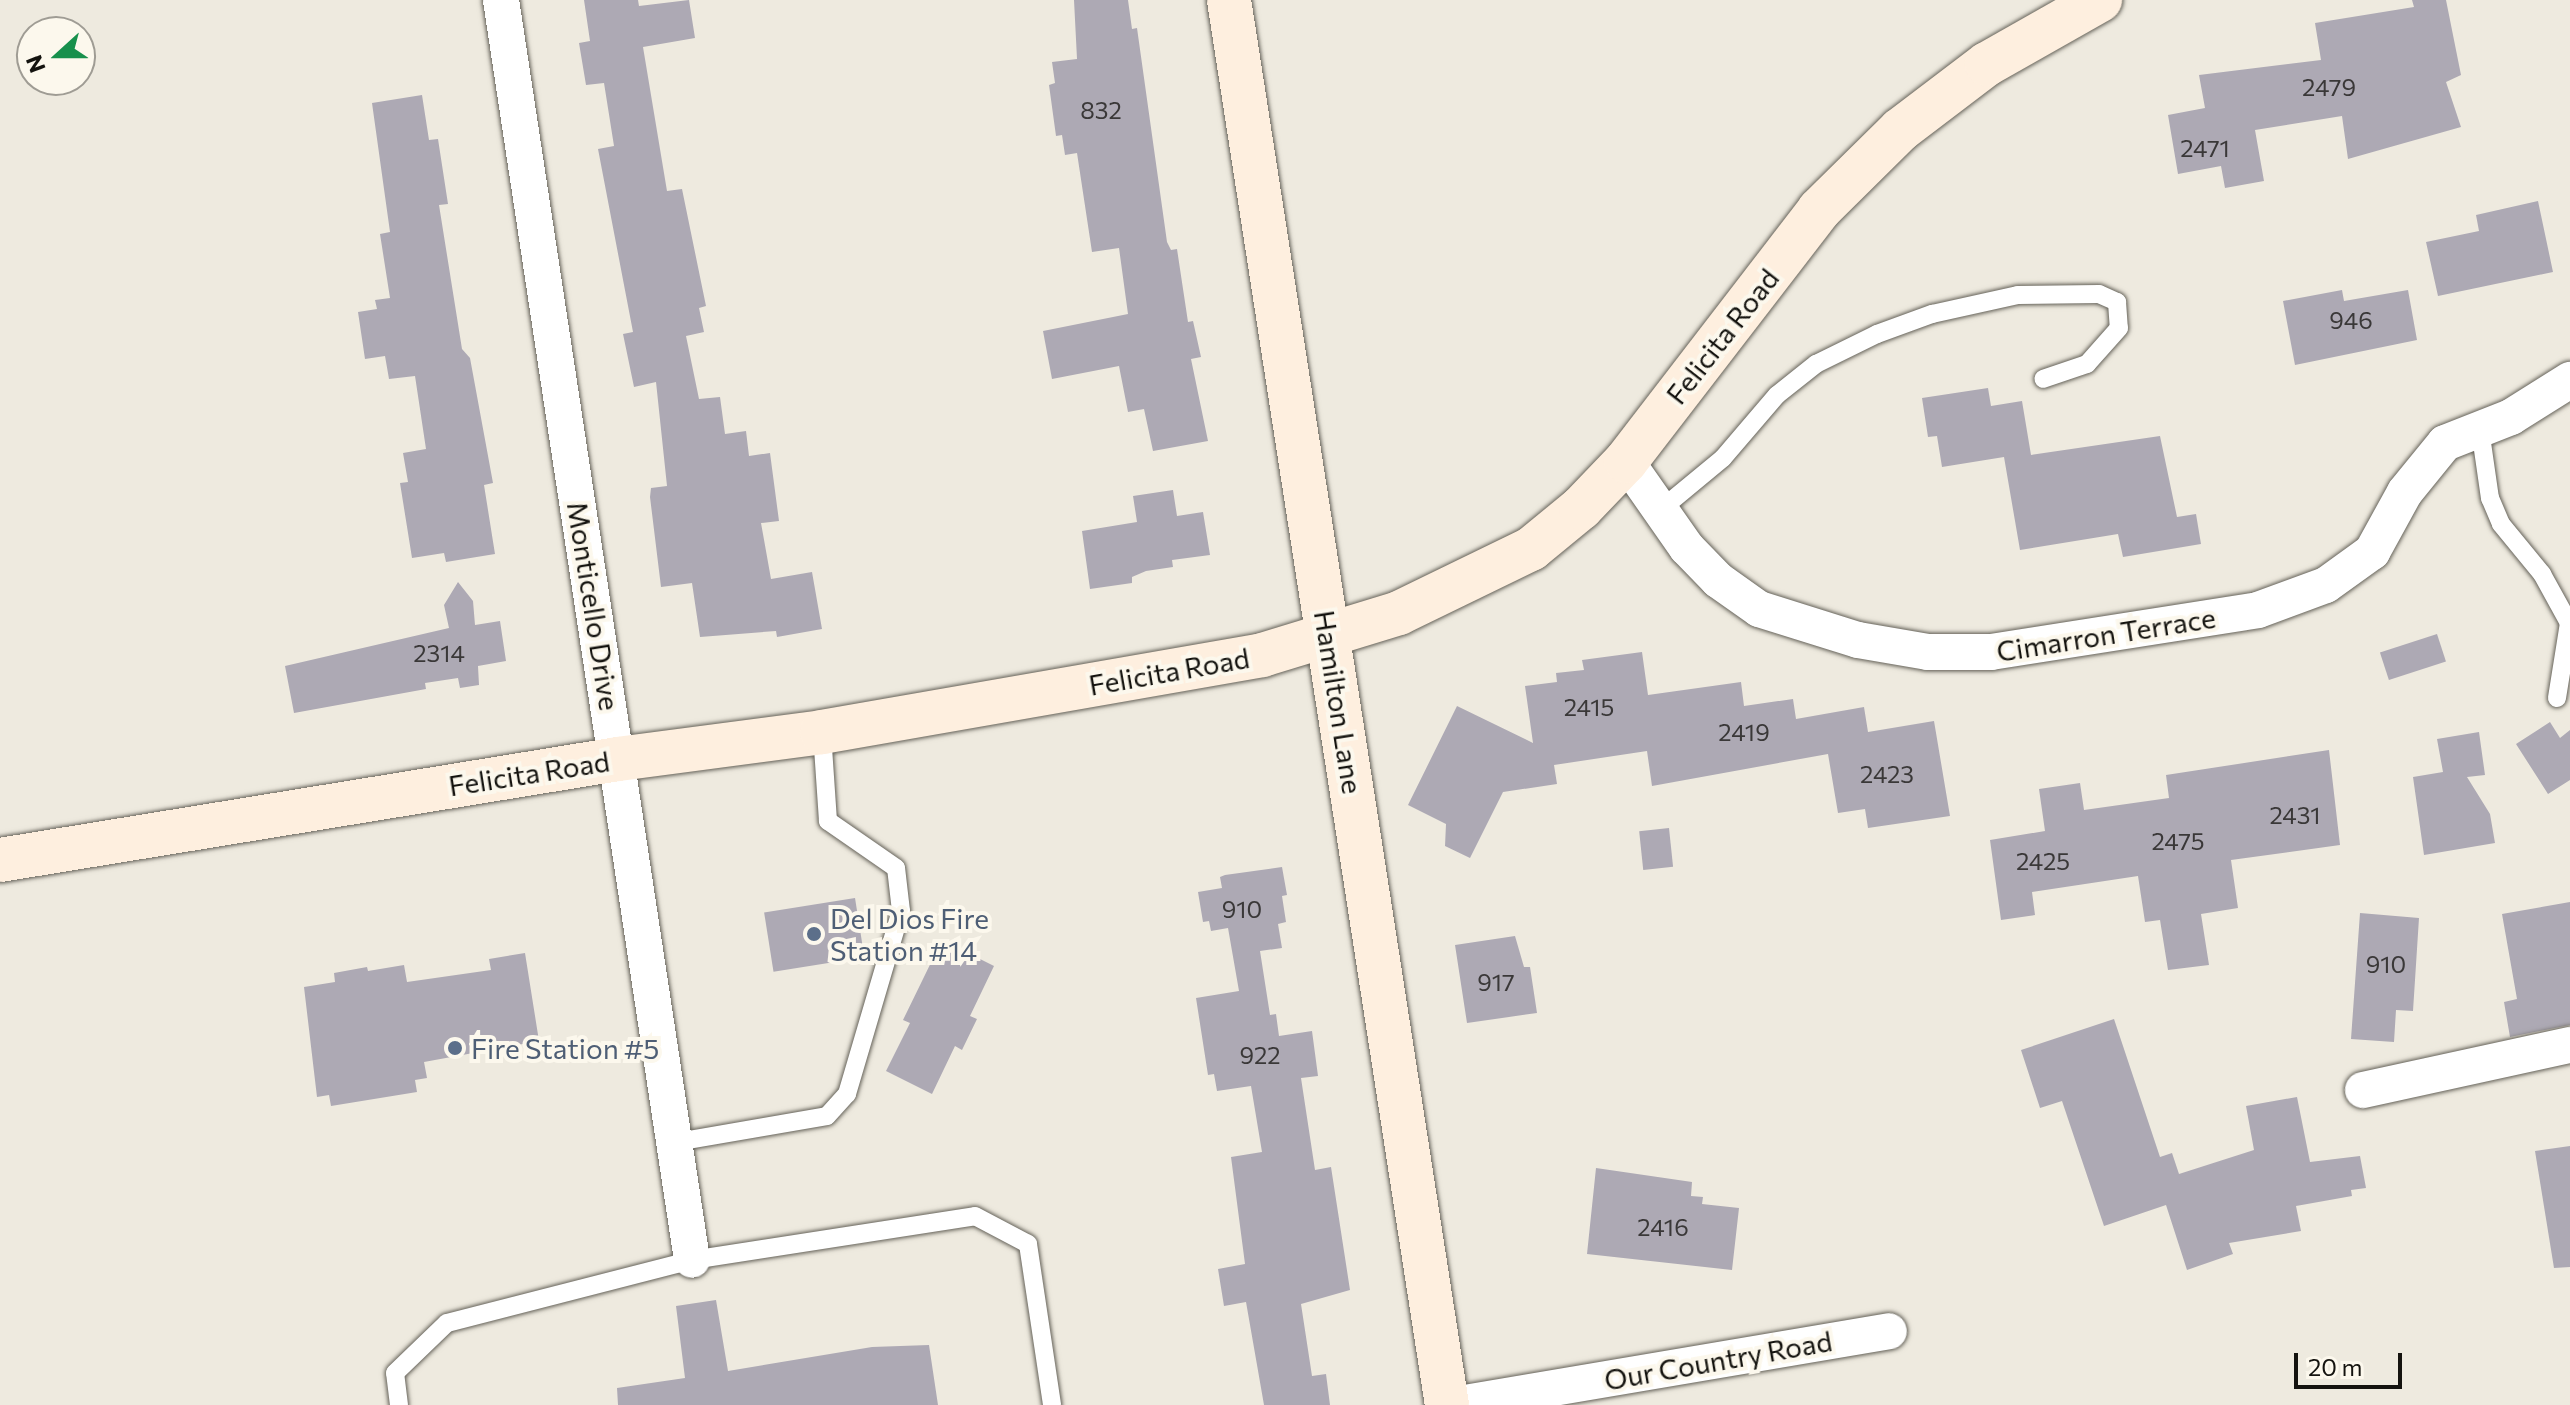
<!DOCTYPE html>
<html>
<head>
<meta charset="utf-8">
<style>
	body { margin:0 }
	#map { position:relative; width:2570px; height:1405px; overflow:hidden; background:#eeeadf; font-family:Commissioner,sans-serif }
	div>[style] { position:absolute }
	.building>* { inset:0; background:#ada9b4; transform-origin:0 0 }
	.roads { filter:drop-shadow(0 0 2px #656259) drop-shadow(0 0 2px #656259) }
	.lane>* { height:18px; margin:-9px; padding:0 9px; transform-origin:9px; border-radius:9px; background:#fff }
	.street>* { height:36px; margin:-18px; padding:0 18px; transform-origin:18px; border-radius:18px; background:#fff }
	.secondary>* { height:44px; margin:-22px; padding:0 22px; transform-origin:22px; border-radius:22px; background:#feefdf }
	.dots>* { width:22px; height:22px; translate:-50% -50%; box-sizing:border-box; border:4px solid #fcf8ed; border-radius:50% }
	span { translate:-50% -50%; white-space:nowrap; text-align:center; line-height:1.15; -webkit-text-stroke:8px #fcf8ed; paint-order:stroke }
	.number-label { font-size:24px; color:#3a3838 }
	.number-label span { -webkit-text-stroke-width:0 }
	.street-label { font-size:28px; color:#14130f }
	.service-label { font-size:28px; color:#4e5e75 }
	.left { translate:0 -50%; text-align:left }
	.north { position:absolute; left:16px; top:16px; width:80px; height:80px; box-sizing:border-box; background:#fcf8ed; border:2px solid #9f9c94; border-radius:50%; rotate:249deg; font-size:22px; font-weight:700; line-height:32px; text-align:center; color:#14130f }
	.north::after { content:''; display:block; margin:auto; width:28px; height:36px; background:#17904c; clip-path:polygon(50% 0,100% 100%,50% 72%,0 100%) }
	.scale { position:absolute; left:2294px; top:1353px; width:108px; height:36px; box-sizing:border-box; border:4px solid #14130f; border-top:0; padding-left:10px; font-size:24px; line-height:28px; white-space:nowrap; color:#14130f; -webkit-text-stroke:6px #fcf8ed; paint-order:stroke }
</style>
</head>
<body>
<div id="map">
	<div class="building">
		<i style="clip-path:polygon(584px 0,638px 0,639px 6px,689px 0,695px 38px,643px 47px,667px 191px,682px 189px,706px 306px,699px 308px,704px 332px,686px 336px,699px 399px,720px 397px,725px 434px,746px 431px,749px 456px,770px 453px,779px 521px,761px 523px,771px 579px,812px 572px,822px 629px,777px 637px,776px 631px,700px 637px,692px 583px,661px 587px,650px 497px,651px 488px,667px 486px,656px 382px,634px 387px,623px 334px,633px 332px,598px 149px,614px 146px,604px 83px,586px 85px,579px 43px,590px 41px)"></i>
		<i style="clip-path:polygon(1074px 0,1128px 0,1132px 29px,1137px 28px,1167px 242px,1171px 250px,1177px 249px,1188px 322px,1193px 321px,1201px 357px,1191px 359px,1208px 441px,1153px 451px,1144px 409px,1128px 412px,1119px 366px,1052px 379px,1043px 331px,1128px 314px,1119px 248px,1092px 252px,1077px 153px,1065px 155px,1062px 135px,1056px 136px,1049px 85px,1055px 83px,1052px 62px,1077px 59px)"></i>
		<i style="clip-path:polygon(2412px 0,2446px 0,2461px 75px,2446px 82px,2461px 127px,2348px 159px,2342px 116px,2255px 130px,2264px 181px,2225px 188px,2221px 166px,2178px 174px,2168px 115px,2205px 108px,2199px 75px,2321px 60px,2315px 23px,2414px 7px)"></i>
		<i style="clip-path:polygon(422px 95px,429px 140px,438px 139px,448px 204px,439px 205px,462px 349px,470px 358px,493px 483px,484px 485px,495px 554px,446px 562px,444px 553px,412px 558px,400px 483px,408px 482px,403px 453px,426px 449px,415px 376px,389px 379px,385px 356px,365px 359px,358px 312px,377px 309px,375px 300px,390px 298px,380px 234px,390px 232px,372px 103px)"></i>
		<i style="clip-path:polygon(2538px 201px,2553px 272px,2438px 296px,2426px 242px,2479px 231px,2476px 215px)"></i>
		<i style="clip-path:polygon(2342px 290px,2344px 301px,2408px 290px,2417px 340px,2295px 365px,2283px 301px)"></i>
		<i style="clip-path:polygon(1988px 388px,1991px 406px,2022px 401px,2031px 455px,2160px 436px,2177px 517px,2196px 514px,2201px 544px,2123px 557px,2118px 534px,2020px 550px,2004px 457px,1942px 467px,1937px 436px,1928px 437px,1922px 398px)"></i>
		<i style="clip-path:polygon(1173px 490px,1177px 516px,1203px 512px,1210px 555px,1172px 560px,1173px 567px,1146px 571px,1132px 577px,1132px 583px,1090px 589px,1082px 531px,1137px 522px,1133px 496px)"></i>
		<i style="clip-path:polygon(458px 582px,473px 601px,475px 625px,500px 621px,506px 661px,478px 666px,479px 685px,460px 688px,458px 678px,425px 683px,426px 689px,294px 713px,285px 666px,449px 628px,444px 605px)"></i>
		<i style="left:2437px;top:634px;width:29px;height:60px;rotate:72deg"></i>
		<i style="clip-path:polygon(1642px 652px,1648px 695px,1741px 682px,1744px 706px,1793px 699px,1796px 719px,1864px 707px,1868px 732px,1934px 721px,1950px 816px,1868px 828px,1865px 809px,1838px 813px,1828px 754px,1652px 786px,1647px 751px,1554px 765px,1557px 784px,1503px 792px,1470px 858px,1445px 846px,1446px 824px,1408px 805px,1457px 706px,1533px 743px,1525px 686px,1557px 682px,1556px 673px,1584px 670px,1582px 660px)"></i>
		<i style="clip-path:polygon(2550px 722px,2560px 738px,2570px 730px,2570px 780px,2548px 794px,2516px 744px)"></i>
		<i style="clip-path:polygon(2479px 732px,2485px 775px,2467px 777px,2490px 814px,2495px 843px,2424px 855px,2413px 777px,2443px 772px,2437px 739px)"></i>
		<i style="clip-path:polygon(2329px 750px,2340px 845px,2231px 860px,2238px 908px,2201px 914px,2209px 965px,2168px 970px,2160px 920px,2145px 922px,2138px 876px,2032px 892px,2035px 915px,2001px 920px,1990px 840px,2045px 831px,2039px 789px,2080px 783px,2084px 810px,2169px 798px,2166px 775px)"></i>
		<i style="left:1669px;top:828px;width:39px;height:30px;rotate:84deg"></i>
		<i style="clip-path:polygon(1282px 867px,1287px 895px,1282px 896px,1286px 922px,1278px 924px,1282px 948px,1260px 951px,1270px 1015px,1276px 1014px,1279px 1036px,1312px 1031px,1318px 1076px,1301px 1078px,1315px 1170px,1331px 1167px,1350px 1290px,1301px 1304px,1312px 1376px,1326px 1374px,1330px 1405px,1264px 1405px,1246px 1302px,1224px 1306px,1218px 1269px,1245px 1264px,1231px 1157px,1262px 1152px,1251px 1086px,1217px 1091px,1214px 1074px,1208px 1075px,1196px 998px,1239px 991px,1228px 928px,1211px 931px,1209px 921px,1203px 922px,1198px 892px,1222px 888px,1220px 877px,1225px 875px)"></i>
		<i style="left:855px;top:898px;width:60px;height:92px;rotate:81deg"></i>
		<i style="clip-path:polygon(2570px 902px,2570px 1025px,2510px 1037px,2504px 1002px,2517px 999px,2502px 914px)"></i>
		<i style="clip-path:polygon(2360px 913px,2419px 918px,2413px 1011px,2396px 1010px,2394px 1042px,2351px 1039px)"></i>
		<i style="clip-path:polygon(1515px 936px,1524px 967px,1530px 967px,1537px 1013px,1467px 1023px,1455px 945px)"></i>
		<i style="clip-path:polygon(942px 940px,994px 966px,970px 1016px,977px 1019px,962px 1050px,955px 1046px,932px 1094px,886px 1071px,910px 1023px,903px 1020px)"></i>
		<i style="clip-path:polygon(525px 953px,539px 1041px,424px 1062px,427px 1078px,415px 1080px,417px 1092px,331px 1106px,329px 1095px,317px 1097px,304px 987px,335px 982px,334px 973px,367px 967px,368px 971px,404px 965px,407px 982px,491px 970px,489px 959px)"></i>
		<i style="clip-path:polygon(2114px 1019px,2160px 1157px,2172px 1153px,2179px 1174px,2254px 1150px,2246px 1106px,2297px 1097px,2310px 1162px,2360px 1156px,2366px 1188px,2351px 1190px,2352px 1196px,2296px 1206px,2301px 1231px,2229px 1243px,2233px 1254px,2187px 1270px,2166px 1205px,2104px 1226px,2062px 1101px,2040px 1108px,2021px 1050px)"></i>
		<i style="clip-path:polygon(2570px 1146px,2570px 1267px,2554px 1268px,2535px 1151px)"></i>
		<i style="clip-path:polygon(1596px 1168px,1692px 1182px,1691px 1196px,1703px 1197px,1702px 1204px,1739px 1208px,1732px 1270px,1587px 1254px)"></i>
		<i style="clip-path:polygon(716px 1300px,728px 1371px,872px 1347px,929px 1345px,938px 1405px,618px 1405px,617px 1388px,685px 1378px,676px 1306px)"></i>
	</div>
	<div class="roads">
		<div class="lane">
			<i style="left:2480px;top:429px;width:70px;rotate:81.8deg"></i>
			<i style="left:2490px;top:498px;width:28px;rotate:67deg"></i>
			<i style="left:2501px;top:524px;width:65px;rotate:50.6deg"></i>
			<i style="left:2542px;top:574px;width:56px;rotate:61.1deg"></i>
			<i style="left:2569px;top:623px;width:76px;rotate:99.1deg"></i>
			<i style="left:1659px;top:511px;width:83px;rotate:-39.6deg"></i>
			<i style="left:1723px;top:458px;width:83px;rotate:-49.4deg"></i>
			<i style="left:1777px;top:395px;width:50px;rotate:-38.5deg"></i>
			<i style="left:1816px;top:364px;width:68px;rotate:-26.2deg"></i>
			<i style="left:1877px;top:334px;width:59px;rotate:-20deg"></i>
			<i style="left:1932px;top:314px;width:88px;rotate:-12.5deg"></i>
			<i style="left:2018px;top:295px;width:81px;rotate:-0.7deg"></i>
			<i style="left:2099px;top:294px;width:20px;rotate:24deg"></i>
			<i style="left:2117px;top:302px;width:26px;rotate:86deg"></i>
			<i style="left:2119px;top:328px;width:48px;rotate:131.6deg"></i>
			<i style="left:2087px;top:364px;width:46px;rotate:161.2deg"></i>
			<i style="left:671px;top:1143px;width:158px;rotate:-9.8deg"></i>
			<i style="left:827px;top:1116px;width:30px;rotate:-48deg"></i>
			<i style="left:847px;top:1094px;width:191px;rotate:-73.6deg"></i>
			<i style="left:901px;top:911px;width:43px;rotate:-96.6deg"></i>
			<i style="left:896px;top:868px;width:83px;rotate:-145.3deg"></i>
			<i style="left:828px;top:821px;width:89px;rotate:-93.9deg"></i>
			<i style="left:399px;top:1405px;width:32px;rotate:-97deg"></i>
			<i style="left:395px;top:1373px;width:72px;rotate:-43.9deg"></i>
			<i style="left:447px;top:1323px;width:253px;rotate:-14.4deg"></i>
			<i style="left:692px;top:1260px;width:286px;rotate:-8.8deg"></i>
			<i style="left:975px;top:1216px;width:60px;rotate:27.8deg"></i>
			<i style="left:1028px;top:1244px;width:163px;rotate:81.5deg"></i>
		</div>
		<div class="street">
			<i style="left:501px;top:0;width:1274px;rotate:81.38deg"></i>
			<i style="left:1626px;top:461px;width:106px;rotate:55deg"></i>
			<i style="left:1687px;top:548px;width:45px;rotate:45.9deg"></i>
			<i style="left:1718px;top:580px;width:50px;rotate:35.3deg"></i>
			<i style="left:1759px;top:609px;width:104px;rotate:17.4deg"></i>
			<i style="left:1858px;top:640px;width:71px;rotate:9.7deg"></i>
			<i style="left:1928px;top:652px;width:63px"></i>
			<i style="left:1991px;top:652px;width:270px;rotate:-8.9deg"></i>
			<i style="left:2258px;top:610px;width:72px;rotate:-20.2deg"></i>
			<i style="left:2326px;top:585px;width:57px;rotate:-35.7deg"></i>
			<i style="left:2372px;top:552px;width:68px;rotate:-61.2deg"></i>
			<i style="left:2405px;top:492px;width:63px;rotate:-50.8deg"></i>
			<i style="left:2445px;top:443px;width:71px;rotate:-21.5deg"></i>
			<i style="left:2511px;top:417px;width:70px;rotate:-32.1deg"></i>
			<i style="left:2363px;top:1090px;width:212px;rotate:-12.3deg"></i>
			<i style="left:1453px;top:1405px;width:442px;rotate:-9.6deg"></i>
		</div>
		<div class="secondary">
			<i style="left:1229px;top:0;width:1422px;rotate:81.18deg"></i>
			<i style="left:0;top:860px;width:626px;rotate:-9.28deg"></i>
			<i style="left:618px;top:759px;width:206px;rotate:-7.5deg"></i>
			<i style="left:822px;top:732px;width:447px;rotate:-9.9deg"></i>
			<i style="left:1262px;top:655px;width:143px;rotate:-17deg"></i>
			<i style="left:1399px;top:613px;width:147px;rotate:-25.9deg"></i>
			<i style="left:1531px;top:549px;width:65px;rotate:-39.4deg"></i>
			<i style="left:1581px;top:508px;width:65px;rotate:-46.2deg"></i>
			<i style="left:1626px;top:461px;width:317px;rotate:-52.4deg"></i>
			<i style="left:1819px;top:210px;width:114px;rotate:-44.6deg"></i>
			<i style="left:1900px;top:130px;width:109px;rotate:-37.2deg"></i>
			<i style="left:1987px;top:64px;width:130px;rotate:-29.5deg"></i>
		</div>
	</div>
	<div class="dots">
		<i style="left:814px;top:934px;background:#5c6f8a"></i>
		<i style="left:455px;top:1048px;background:#5c6f8a"></i>
	</div>
	<div class="number-label">
		<span style="left:2329px;top:87px">2479</span>
		<span style="left:1101px;top:110px">832</span>
		<span style="left:2205px;top:148px">2471</span>
		<span style="left:2351px;top:320px">946</span>
		<span style="left:439px;top:653px">2314</span>
		<span style="left:1589px;top:707px">2415</span>
		<span style="left:1744px;top:732px">2419</span>
		<span style="left:1887px;top:774px">2423</span>
		<span style="left:2295px;top:815px">2431</span>
		<span style="left:2178px;top:841px">2475</span>
		<span style="left:2043px;top:861px">2425</span>
		<span style="left:1242px;top:909px">910</span>
		<span style="left:2386px;top:964px">910</span>
		<span style="left:1496px;top:982px">917</span>
		<span style="left:1260px;top:1055px">922</span>
		<span style="left:1663px;top:1227px">2416</span>
	</div>
	<div class="street-label">
		<span style="left:1722px;top:336px;rotate:-52deg">Felicita Road</span>
		<span style="left:594px;top:606px;rotate:81deg">Monticello Drive</span>
		<span style="left:2106px;top:634px;rotate:-9deg">Cimarron Terrace</span>
		<span style="left:1169px;top:671px;rotate:-10deg">Felicita Road</span>
		<span style="left:1339px;top:702px;rotate:81deg">Hamilton Lane</span>
		<span style="left:529px;top:773px;rotate:-9deg">Felicita Road</span>
		<span style="left:1718px;top:1360px;rotate:-10deg">Our Country Road</span>
	</div>
	<div class="service-label">
		<span class="left" style="left:830px;top:934px">Del Dios Fire<br>Station #14</span>
		<span class="left" style="left:471px;top:1048px">Fire Station #5</span>
	</div>
	<div class="north">N</div>
	<div class="scale">20 m</div>
</div>
</body>
</html>
